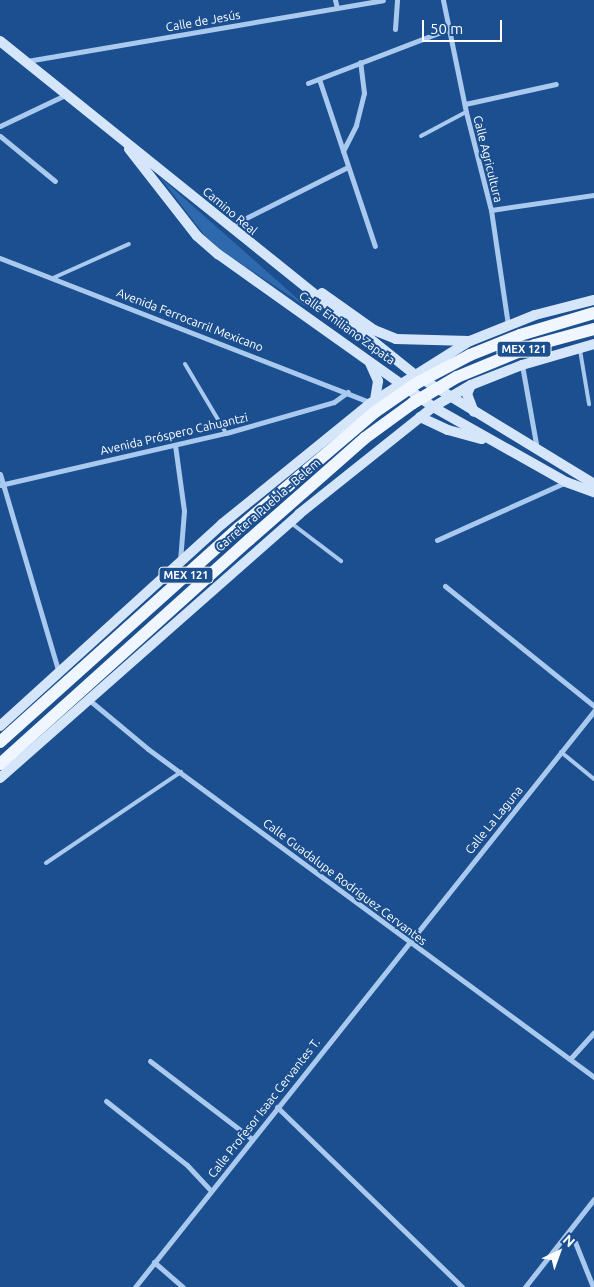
<!DOCTYPE html>
<html>
<head>
<meta charset="utf-8">
<style>
	body { margin:0 }
	#map { position:relative; width:594px; height:1287px; overflow:hidden; background:#1b4f8f; font-family:Ubuntu,sans-serif }
	div>[style] { position:absolute }
	.green>* { inset:0; background:#2e69ad }
	.lane>* { height:4px; margin:-2px; padding:0 2px; transform-origin:2px; border-radius:2px; background:#a9c9ee }
	.street>* { height:5px; margin:-2.5px; padding:0 2.5px; transform-origin:2.5px; border-radius:2.5px; background:#a9c9ee }
	.secondary>* { height:10px; margin:-5px; padding:0 5px; transform-origin:5px; border-radius:5px; background:#d6e6fa }
	.primary>* { height:12px; margin:-6px; padding:0 6px; transform-origin:6px; border-radius:6px; background:#f0f6ff }
	.primary-bridge>* { height:12px; margin:-6px; padding:0 6px; transform-origin:6px; border-radius:6px; background:#f0f6ff }
	span { translate:-50% -50%; white-space:nowrap; text-align:center; line-height:1.15; -webkit-text-stroke:4px #1b4f8f; paint-order:stroke }
	.shield-label span { padding:1px 4px; background:#1b4f8f; border:1px solid; border-radius:4px; -webkit-text-stroke-width:0 }
	.shield-label { font-size:11px; color:#fff; font-weight:700 }
	.street-label { font-size:12px; color:#fff }
	.north { position:absolute; left:534px; top:1227px; width:50px; height:50px; -webkit-text-stroke:4px #1b4f8f; paint-order:stroke; rotate:42deg; font-size:14px; font-weight:700; line-height:20px; text-align:center; color:#fff }
	.north::after { content:''; display:block; margin:auto; width:18px; height:22px; background:#fff; clip-path:polygon(50% 0,100% 100%,50% 72%,0 100%) }
	.scale { position:absolute; left:422px; top:20px; width:80px; height:22px; box-sizing:border-box; border:2px solid #fff; border-top:0; padding-left:6px; font-size:15px; line-height:18px; white-space:nowrap; color:#fff; -webkit-text-stroke:4px #1b4f8f; paint-order:stroke }
</style>
</head>
<body>
<div id="map">
	<div class="green">
		<i style="clip-path:polygon(159px 176px,237px 245px,308px 308px,225px 253px,205px 236px)"></i>
	</div>
	<div class="lane">
		<i style="left:421px;top:136px;width:51px;rotate:-28.1deg"></i>
		<i style="left:53px;top:278px;width:83px;rotate:-24.1deg"></i>
		<i style="left:580px;top:350px;width:55px;rotate:80.5deg"></i>
		<i style="left:185px;top:364px;width:80px;rotate:59.3deg"></i>
		<i style="left:291px;top:523px;width:63px;rotate:37.2deg"></i>
		<i style="left:561px;top:752px;width:43px;rotate:39.3deg"></i>
		<i style="left:46px;top:863px;width:163px;rotate:-34deg"></i>
	</div>
	<div class="street">
		<i style="left:335px;top:0;width:8px;rotate:76deg"></i>
		<i style="left:443px;top:0;width:114px;rotate:78.4deg"></i>
		<i style="left:466px;top:112px;width:101px;rotate:75.7deg"></i>
		<i style="left:491px;top:210px;width:116px;rotate:81.6deg"></i>
		<i style="left:395px;top:29px;width:29px;rotate:-86deg"></i>
		<i style="left:27px;top:61px;width:361px;rotate:-9.7deg"></i>
		<i style="left:319px;top:79px;width:176px;rotate:71.5deg"></i>
		<i style="left:308px;top:83px;width:151px;rotate:-21deg"></i>
		<i style="left:465px;top:104px;width:93px;rotate:-12.4deg"></i>
		<i style="left:0;top:126px;width:74px;rotate:-25.5deg"></i>
		<i style="left:0;top:136px;width:71px;rotate:39.3deg"></i>
		<i style="left:343px;top:151px;width:29px;rotate:-63deg"></i>
		<i style="left:356px;top:125px;width:33px;rotate:-76deg"></i>
		<i style="left:364px;top:93px;width:31px;rotate:-97deg"></i>
		<i style="left:491px;top:210px;width:104px;rotate:-8.3deg"></i>
		<i style="left:236px;top:223px;width:125px;rotate:-26.6deg"></i>
		<i style="left:0;top:258px;width:398px;rotate:21.3deg"></i>
		<i style="left:522px;top:365px;width:85px;rotate:79.9deg"></i>
		<i style="left:175px;top:445px;width:67px;rotate:82.2deg"></i>
		<i style="left:184px;top:511px;width:50px;rotate:94.6deg"></i>
		<i style="left:0;top:474px;width:204px;rotate:73.5deg"></i>
		<i style="left:0;top:485px;width:232px;rotate:-13deg"></i>
		<i style="left:226px;top:433px;width:112px;rotate:-16deg"></i>
		<i style="left:334px;top:402px;width:17px;rotate:-36deg"></i>
		<i style="left:437px;top:540px;width:141px;rotate:-24.2deg"></i>
		<i style="left:445px;top:586px;width:191px;rotate:38.8deg"></i>
		<i style="left:88px;top:699px;width:78px;rotate:39.8deg"></i>
		<i style="left:148px;top:749px;width:554px;rotate:36.33deg"></i>
		<i style="left:570px;top:1059px;width:36px;rotate:-48deg"></i>
		<i style="left:150px;top:1061px;width:128px;rotate:37.4deg"></i>
		<i style="left:106px;top:1101px;width:103px;rotate:38.3deg"></i>
		<i style="left:187px;top:1165px;width:35px;rotate:47deg"></i>
		<i style="left:277px;top:1107px;width:258px;rotate:44.2deg"></i>
		<i style="left:575px;top:1242px;width:48px;rotate:68.2deg"></i>
		<i style="left:154px;top:1262px;width:38px;rotate:41deg"></i>
		<i style="left:135px;top:1287px;width:737px;rotate:-51.45deg"></i>
		<i style="left:525px;top:1287px;width:112px;rotate:-51.9deg"></i>
	</div>
	<div class="secondary">
		<i style="left:0;top:41px;width:531px;rotate:38.81deg"></i>
		<i style="left:414px;top:374px;width:211px;rotate:31.4deg"></i>
		<i style="left:129px;top:149px;width:110px;rotate:52deg"></i>
		<i style="left:197px;top:236px;width:28px;rotate:41deg"></i>
		<i style="left:218px;top:254px;width:264px;rotate:35.4deg"></i>
		<i style="left:433px;top:407px;width:153px;rotate:29.4deg"></i>
		<i style="left:566px;top:482px;width:30px;rotate:20deg"></i>
		<i style="left:322px;top:293px;width:64px;rotate:35.4deg"></i>
		<i style="left:374px;top:330px;width:24px;rotate:22deg"></i>
		<i style="left:396px;top:339px;width:73px;rotate:1.6deg"></i>
		<i style="left:370px;top:363px;width:20px;rotate:66deg"></i>
		<i style="left:378px;top:381px;width:20px;rotate:99deg"></i>
		<i style="left:471px;top:385px;width:10px;rotate:114deg"></i>
		<i style="left:467px;top:394px;width:19px;rotate:69deg"></i>
		<i style="left:420px;top:417px;width:31px;rotate:25deg"></i>
		<i style="left:448px;top:430px;width:35px;rotate:15deg"></i>
		<i style="left:0;top:726px;width:300px;rotate:-42.3deg"></i>
		<i style="left:222px;top:524px;width:192px;rotate:-39.1deg"></i>
		<i style="left:371px;top:403px;width:117px;rotate:-32.1deg"></i>
		<i style="left:470px;top:341px;width:70px;rotate:-21.8deg"></i>
		<i style="left:535px;top:315px;width:61px;rotate:-14.3deg"></i>
		<i style="left:0;top:778px;width:399px;rotate:-41.4deg"></i>
		<i style="left:299px;top:514px;width:171px;rotate:-38.6deg"></i>
		<i style="left:433px;top:407px;width:44px;rotate:-30.1deg"></i>
		<i style="left:471px;top:385px;width:55px;rotate:-21.4deg"></i>
		<i style="left:522px;top:365px;width:75px;rotate:-16.3deg"></i>
	</div>
	<div class="primary">
		<i style="left:457px;top:377px;width:84px;rotate:-22.3deg"></i>
		<i style="left:535px;top:345px;width:61px;rotate:-15.2deg"></i>
		<i style="left:0;top:742px;width:322px;rotate:-41.9deg"></i>
		<i style="left:240px;top:527px;width:177px;rotate:-40.4deg"></i>
		<i style="left:0;top:764px;width:335px;rotate:-42deg"></i>
	</div>
	<div class="primary-bridge">
		<i style="left:375px;top:412px;width:51px;rotate:-34.6deg"></i>
		<i style="left:417px;top:383px;width:60px;rotate:-27.8deg"></i>
		<i style="left:470px;top:355px;width:54px;rotate:-21.8deg"></i>
		<i style="left:520px;top:335px;width:77px;rotate:-16.6deg"></i>
		<i style="left:249px;top:540px;width:154px;rotate:-41.3deg"></i>
		<i style="left:365px;top:438px;width:59px;rotate:-36.1deg"></i>
		<i style="left:413px;top:403px;width:51px;rotate:-30.6deg"></i>
	</div>
	<div class="shield-label">
		<span style="left:524px;top:349px">MEX 121</span>
		<span style="left:186px;top:575px">MEX 121</span>
	</div>
	<div class="street-label">
		<span style="left:203px;top:21px;rotate:-10deg">Calle de Jesús</span>
		<span style="left:488px;top:159px;rotate:76deg">Calle Agricultura</span>
		<span style="left:230px;top:211px;rotate:40deg">Camino Real</span>
		<span style="left:190px;top:320px;rotate:21deg">Avenida Ferrocarril Mexicano</span>
		<span style="left:347px;top:328px;rotate:36deg">Calle Emiliano Zapata</span>
		<span style="left:174px;top:434px;rotate:-13deg">Avenida Próspero Cahuantzi</span>
		<span style="left:268px;top:505px;rotate:-41deg">Carretera Puebla - Belem</span>
		<span style="left:494px;top:820px;rotate:-51deg">Calle La Laguna</span>
		<span style="left:345px;top:882px;rotate:37deg">Calle Guadalupe Rodríguez Cervantes</span>
		<span style="left:264px;top:1108px;rotate:-52deg">Calle Profesor Isaac Cervantes T.</span>
	</div>
	<div class="north">N</div>
	<div class="scale">50 m</div>
</div>
</body>
</html>
